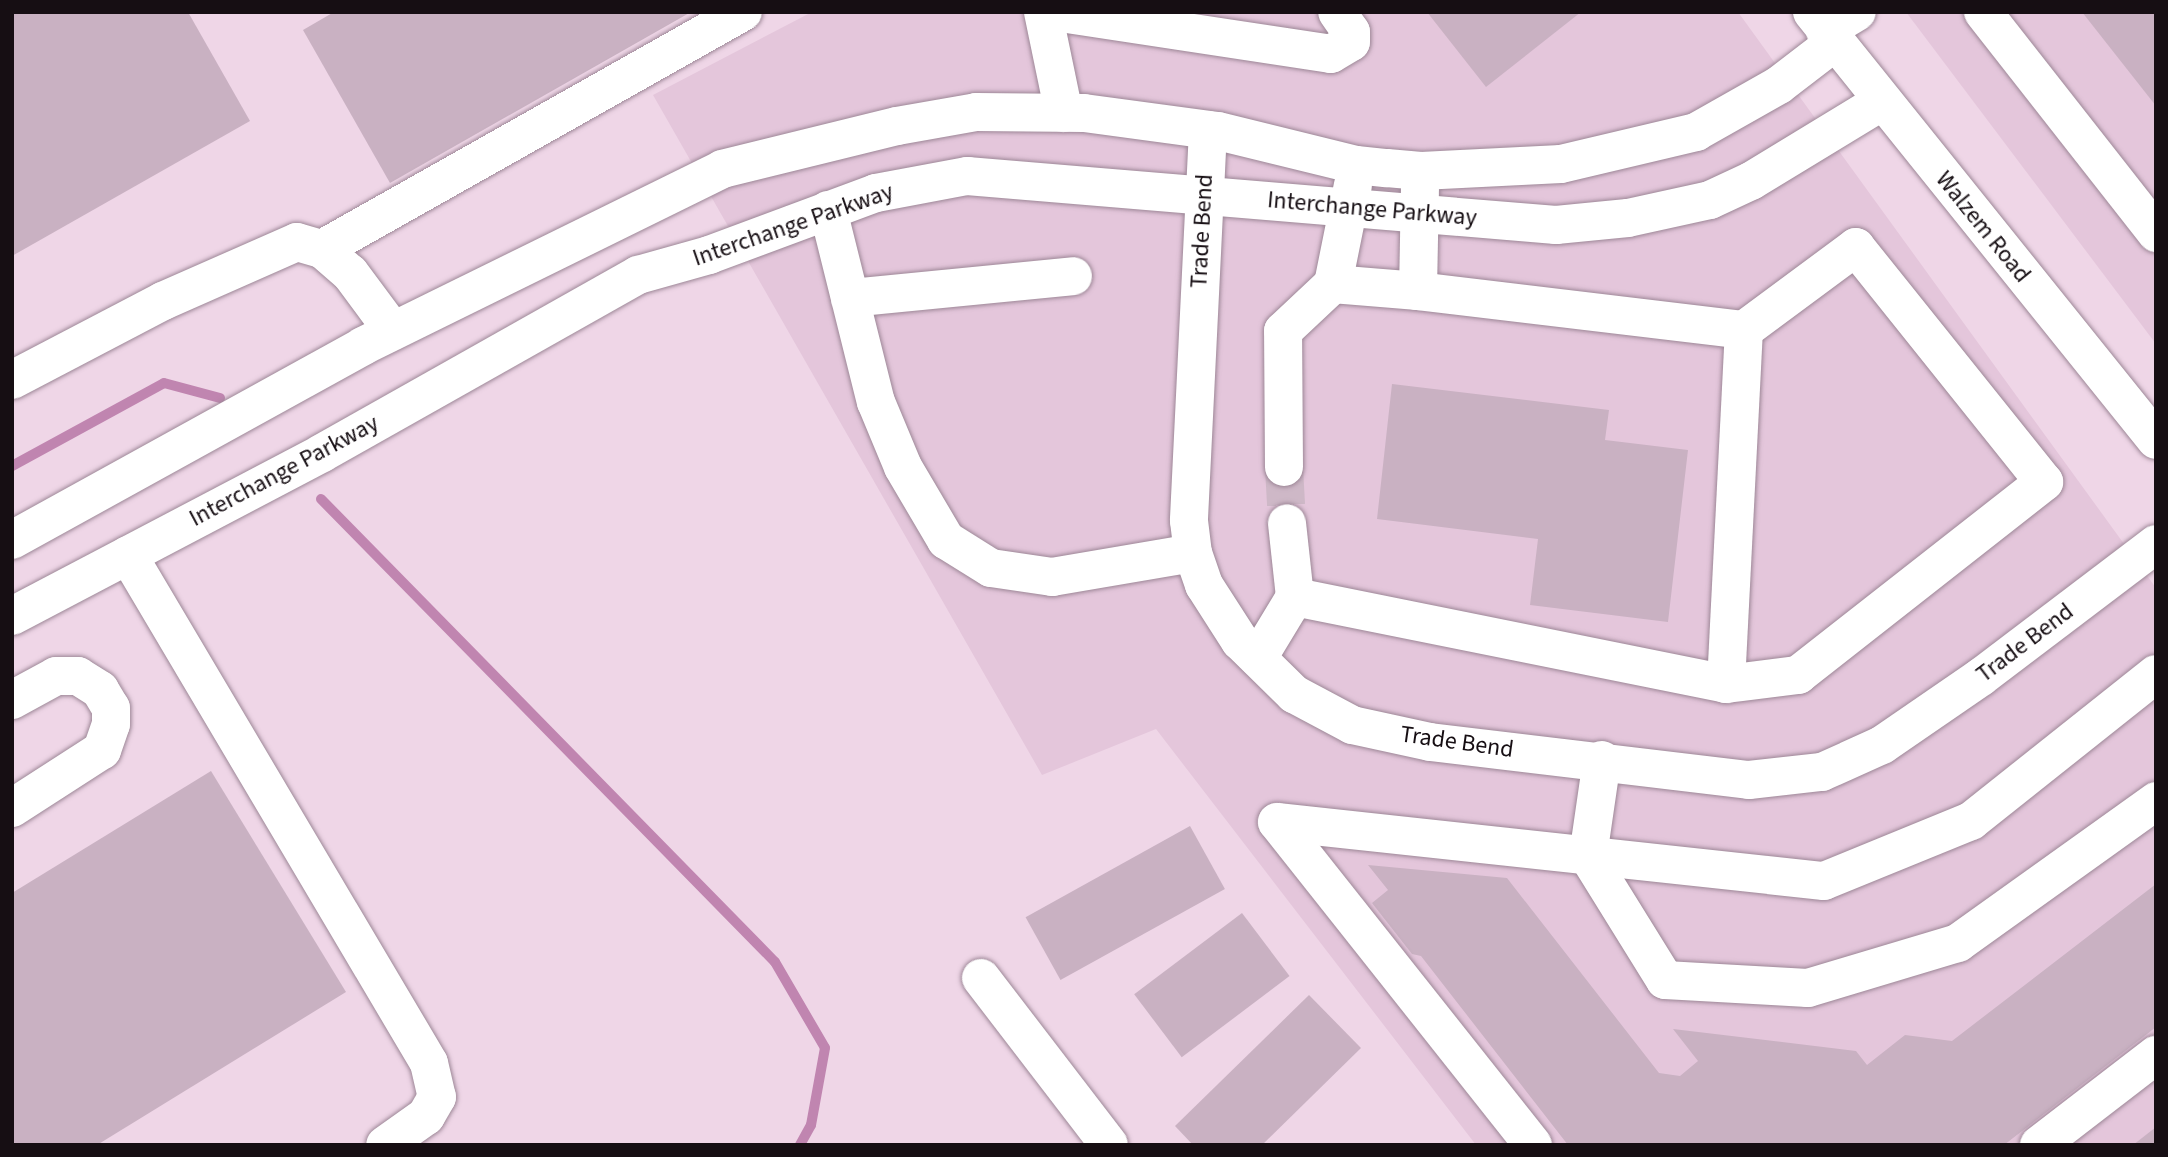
<!DOCTYPE html>
<html>
<head>
<meta charset="utf-8">
<style>
	body { margin:0 }
	#map { position:relative; width:2168px; height:1157px; overflow:hidden; background:#efd6e7; font-family:"Source Sans 3",sans-serif }
	div>[style] { position:absolute }
	.built>* { inset:0; background:#e4c6db }
	.stream>* { height:10px; margin:-5px; padding:0 5px; transform-origin:5px; border-radius:5px; background:#c085b0 }
	.building>* { inset:0; background:#c9b1c2; transform-origin:0 0 }
	.minor-tunnel>* { height:38px; margin-top:-19px; transform-origin:0; background:repeating-linear-gradient(90deg,#ceb8c7 0 38px,transparent 0 57px) }
	.roads { filter:drop-shadow(0 0 2px #9d8797) drop-shadow(0 0 2px #9d8797) }
	.minor>* { height:38px; margin:-19px; padding:0 19px; transform-origin:19px; border-radius:19px; background:#fff }
	.major>* { height:38px; margin:-19px; padding:0 19px; transform-origin:19px; border-radius:19px; background:#fff }
	span { translate:-50% -50%; white-space:nowrap; text-align:center; line-height:1.15; -webkit-text-stroke:6px #fff; paint-order:stroke }
	.street-label { font-size:24px; color:#160e13 }
	.frame { position:absolute; inset:0; border:14px solid #160e13; pointer-events:none }
</style>
</head>
<body>
<div id="map">
	<div class="built">
		<i style="clip-path:polygon(812px 12px,1738px 12px,2156px 588px,2156px 1145px,1476px 1145px,1156px 729px,1042px 775px,653px 95px)"></i>
		<i style="clip-path:polygon(1906px 12px,2156px 12px,2156px 344px)"></i>
	</div>
	<div class="stream">
		<i style="left:12px;top:466px;width:173px;rotate:-28.6deg"></i>
		<i style="left:164px;top:383px;width:58px;rotate:15deg"></i>
		<i style="left:321px;top:499px;width:648px;rotate:45.56deg"></i>
		<i style="left:775px;top:962px;width:99px;rotate:59.8deg"></i>
		<i style="left:825px;top:1048px;width:78px;rotate:100.3deg"></i>
		<i style="left:811px;top:1125px;width:23px;rotate:119deg"></i>
	</div>
	<div class="building">
		<i style="clip-path:polygon(12px 12px,188px 12px,250px 121px,12px 256px)"></i>
		<i style="clip-path:polygon(334px 12px,691px 12px,390px 183px,303px 30px)"></i>
		<i style="clip-path:polygon(1427px 12px,1581px 12px,1486px 87px)"></i>
		<i style="clip-path:polygon(2082px 12px,2156px 12px,2156px 106px)"></i>
		<i style="clip-path:polygon(1392px 384px,1609px 410px,1605px 440px,1688px 450px,1668px 622px,1530px 605px,1538px 539px,1377px 519px)"></i>
		<i style="clip-path:polygon(211px 771px,346px 992px,97px 1145px,12px 1145px,12px 893px)"></i>
		<i style="left:1190px;top:826px;width:72px;height:188px;rotate:61deg"></i>
		<i style="clip-path:polygon(1368px 865px,1507px 878px,1659px 1073px,1680px 1076px,1698px 1061px,1673px 1029px,1856px 1051px,1867px 1065px,1905px 1035px,1952px 1041px,2156px 884px,2156px 1027px,2004px 1145px,1568px 1145px,1421px 956px,1412px 954px,1372px 903px,1388px 890px)"></i>
		<i style="left:1242px;top:913px;width:79px;height:135px;rotate:53deg"></i>
		<i style="clip-path:polygon(1309px 995px,1361px 1048px,1262px 1145px,1193px 1145px,1175px 1126px)"></i>
		<i style="clip-path:polygon(2156px 1127px,2156px 1145px,2133px 1145px)"></i>
	</div>
	<div class="minor-tunnel">
		<i style="left:1284px;top:467px;width:56px;rotate:86.9deg"></i>
	</div>
	<div class="roads">
		<div class="minor">
			<i style="left:1043px;top:12px;width:103px;rotate:78.3deg"></i>
			<i style="left:1054px;top:12px;width:280px;rotate:8.6deg"></i>
			<i style="left:1331px;top:54px;width:23px;rotate:-31deg"></i>
			<i style="left:1351px;top:42px;width:10px;rotate:-90deg"></i>
			<i style="left:1351px;top:32px;width:24px;rotate:-125deg"></i>
			<i style="left:1983px;top:12px;width:281px;rotate:51.9deg"></i>
			<i style="left:1825px;top:31px;width:37px;rotate:-31deg"></i>
			<i style="left:1208px;top:130px;width:391px;rotate:92.8deg"></i>
			<i style="left:1189px;top:521px;width:32px;rotate:83deg"></i>
			<i style="left:1193px;top:553px;width:34px;rotate:71deg"></i>
			<i style="left:1204px;top:585px;width:67px;rotate:57.3deg"></i>
			<i style="left:1240px;top:641px;width:76px;rotate:44.5deg"></i>
			<i style="left:1294px;top:694px;width:66px;rotate:28.1deg"></i>
			<i style="left:1352px;top:725px;width:80px;rotate:12.3deg"></i>
			<i style="left:1430px;top:742px;width:321px;rotate:6.8deg"></i>
			<i style="left:1749px;top:780px;width:73px;rotate:-6.3deg"></i>
			<i style="left:1822px;top:772px;width:66px;rotate:-24.2deg"></i>
			<i style="left:1882px;top:745px;width:120px;rotate:-34.5deg"></i>
			<i style="left:1981px;top:677px;width:220px;rotate:-37.2deg"></i>
			<i style="left:828px;top:210px;width:198px;rotate:76deg"></i>
			<i style="left:876px;top:402px;width:70px;rotate:67.4deg"></i>
			<i style="left:903px;top:467px;width:85px;rotate:59.5deg"></i>
			<i style="left:946px;top:540px;width:53px;rotate:31.9deg"></i>
			<i style="left:991px;top:568px;width:62px;rotate:8.4deg"></i>
			<i style="left:1052px;top:577px;width:143px;rotate:-9.7deg"></i>
			<i style="left:322px;top:249px;width:483px;rotate:-29.4deg"></i>
			<i style="left:1333px;top:284px;width:85px;rotate:4.7deg"></i>
			<i style="left:850px;top:298px;width:224px;rotate:-5.6deg"></i>
			<i style="left:12px;top:380px;width:170px;rotate:-27.6deg"></i>
			<i style="left:163px;top:301px;width:146px;rotate:-23.8deg"></i>
			<i style="left:297px;top:242px;width:26px;rotate:16deg"></i>
			<i style="left:322px;top:249px;width:37px;rotate:41deg"></i>
			<i style="left:350px;top:273px;width:72px;rotate:53.4deg"></i>
			<i style="left:1284px;top:467px;width:136px;rotate:-90.4deg"></i>
			<i style="left:1283px;top:331px;width:69px;rotate:-43.2deg"></i>
			<i style="left:1333px;top:284px;width:101px;rotate:-78.6deg"></i>
			<i style="left:12px;top:540px;width:401px;rotate:-28.9deg"></i>
			<i style="left:363px;top:346px;width:400px;rotate:-26.2deg"></i>
			<i style="left:722px;top:169px;width:180px;rotate:-13.8deg"></i>
			<i style="left:897px;top:126px;width:80px;rotate:-10deg"></i>
			<i style="left:976px;top:112px;width:108px;rotate:0.5deg"></i>
			<i style="left:1084px;top:113px;width:135px;rotate:7.7deg"></i>
			<i style="left:1218px;top:131px;width:142px;rotate:13.8deg"></i>
			<i style="left:1356px;top:165px;width:31px;rotate:6deg"></i>
			<i style="left:1387px;top:168px;width:34px;rotate:5deg"></i>
			<i style="left:1421px;top:171px;width:140px;rotate:-2.9deg"></i>
			<i style="left:1561px;top:164px;width:139px;rotate:-13.3deg"></i>
			<i style="left:1696px;top:132px;width:95px;rotate:-29.5deg"></i>
			<i style="left:1779px;top:85px;width:71px;rotate:-37.5deg"></i>
			<i style="left:128px;top:555px;width:590px;rotate:59.35deg"></i>
			<i style="left:429px;top:1063px;width:35px;rotate:77deg"></i>
			<i style="left:437px;top:1097px;width:22px;rotate:120deg"></i>
			<i style="left:426px;top:1116px;width:50px;rotate:144.7deg"></i>
			<i style="left:1295px;top:597px;width:440px;rotate:11.4deg"></i>
			<i style="left:1726px;top:684px;width:73px;rotate:-7.1deg"></i>
			<i style="left:1798px;top:675px;width:313px;rotate:-38.1deg"></i>
			<i style="left:2044px;top:482px;width:301px;rotate:-128.7deg"></i>
			<i style="left:1856px;top:247px;width:139px;rotate:143.5deg"></i>
			<i style="left:1744px;top:330px;width:328px;rotate:-173.2deg"></i>
			<i style="left:1418px;top:291px;width:105px;rotate:-88.9deg"></i>
			<i style="left:12px;top:616px;width:350px;rotate:-27.7deg"></i>
			<i style="left:322px;top:453px;width:363px;rotate:-29.4deg"></i>
			<i style="left:638px;top:275px;width:74px;rotate:-15.7deg"></i>
			<i style="left:709px;top:255px;width:178px;rotate:-20.4deg"></i>
			<i style="left:876px;top:193px;width:93px;rotate:-10.6deg"></i>
			<i style="left:967px;top:176px;width:591px;rotate:4.76deg"></i>
			<i style="left:1556px;top:225px;width:72px;rotate:-5.6deg"></i>
			<i style="left:1628px;top:218px;width:84px;rotate:-12.4deg"></i>
			<i style="left:1710px;top:200px;width:45px;rotate:-24.9deg"></i>
			<i style="left:1751px;top:181px;width:152px;rotate:-31.3deg"></i>
			<i style="left:1258px;top:658px;width:71px;rotate:-58.8deg"></i>
			<i style="left:1295px;top:597px;width:74px;rotate:-96.2deg"></i>
			<i style="left:1726px;top:684px;width:354px;rotate:-87.1deg"></i>
			<i style="left:12px;top:700px;width:50px;rotate:-28.6deg"></i>
			<i style="left:56px;top:676px;width:22px"></i>
			<i style="left:78px;top:676px;width:26px;rotate:32deg"></i>
			<i style="left:100px;top:690px;width:21px;rotate:59deg"></i>
			<i style="left:111px;top:708px;width:16px;rotate:90deg"></i>
			<i style="left:111px;top:724px;width:28px;rotate:109deg"></i>
			<i style="left:102px;top:750px;width:107px;rotate:147.2deg"></i>
			<i style="left:1602px;top:760px;width:97px;rotate:98.3deg"></i>
			<i style="left:1588px;top:856px;width:146px;rotate:58.2deg"></i>
			<i style="left:1665px;top:980px;width:143px;rotate:3.2deg"></i>
			<i style="left:1808px;top:988px;width:157px;rotate:-16.7deg"></i>
			<i style="left:1958px;top:943px;width:244px;rotate:-35.6deg"></i>
			<i style="left:981px;top:978px;width:210px;rotate:52.5deg"></i>
			<i style="left:1533px;top:1145px;width:412px;rotate:-128.4deg"></i>
			<i style="left:1277px;top:822px;width:550px;rotate:6.16deg"></i>
			<i style="left:1824px;top:881px;width:159px;rotate:-22.2deg"></i>
			<i style="left:1971px;top:821px;width:236px;rotate:-38.5deg"></i>
			<i style="left:2039px;top:1145px;width:148px;rotate:-37.6deg"></i>
		</div>
		<div class="major">
			<i style="left:1812px;top:12px;width:549px;rotate:51.21deg"></i>
		</div>
	</div>
	<div class="street-label">
		<span style="left:1372px;top:209px;rotate:5deg">Interchange Parkway</span>
		<span style="left:793px;top:225px;rotate:-19deg">Interchange Parkway</span>
		<span style="left:1983px;top:227px;rotate:51deg">Walzem Road</span>
		<span style="left:1202px;top:231px;rotate:-87deg">Trade Bend</span>
		<span style="left:284px;top:471px;rotate:-28deg">Interchange Parkway</span>
		<span style="left:2025px;top:643px;rotate:-37deg">Trade Bend</span>
		<span style="left:1457px;top:742px;rotate:8deg">Trade Bend</span>
	</div>
	<div class="frame"></div>
</div>
</body>
</html>
